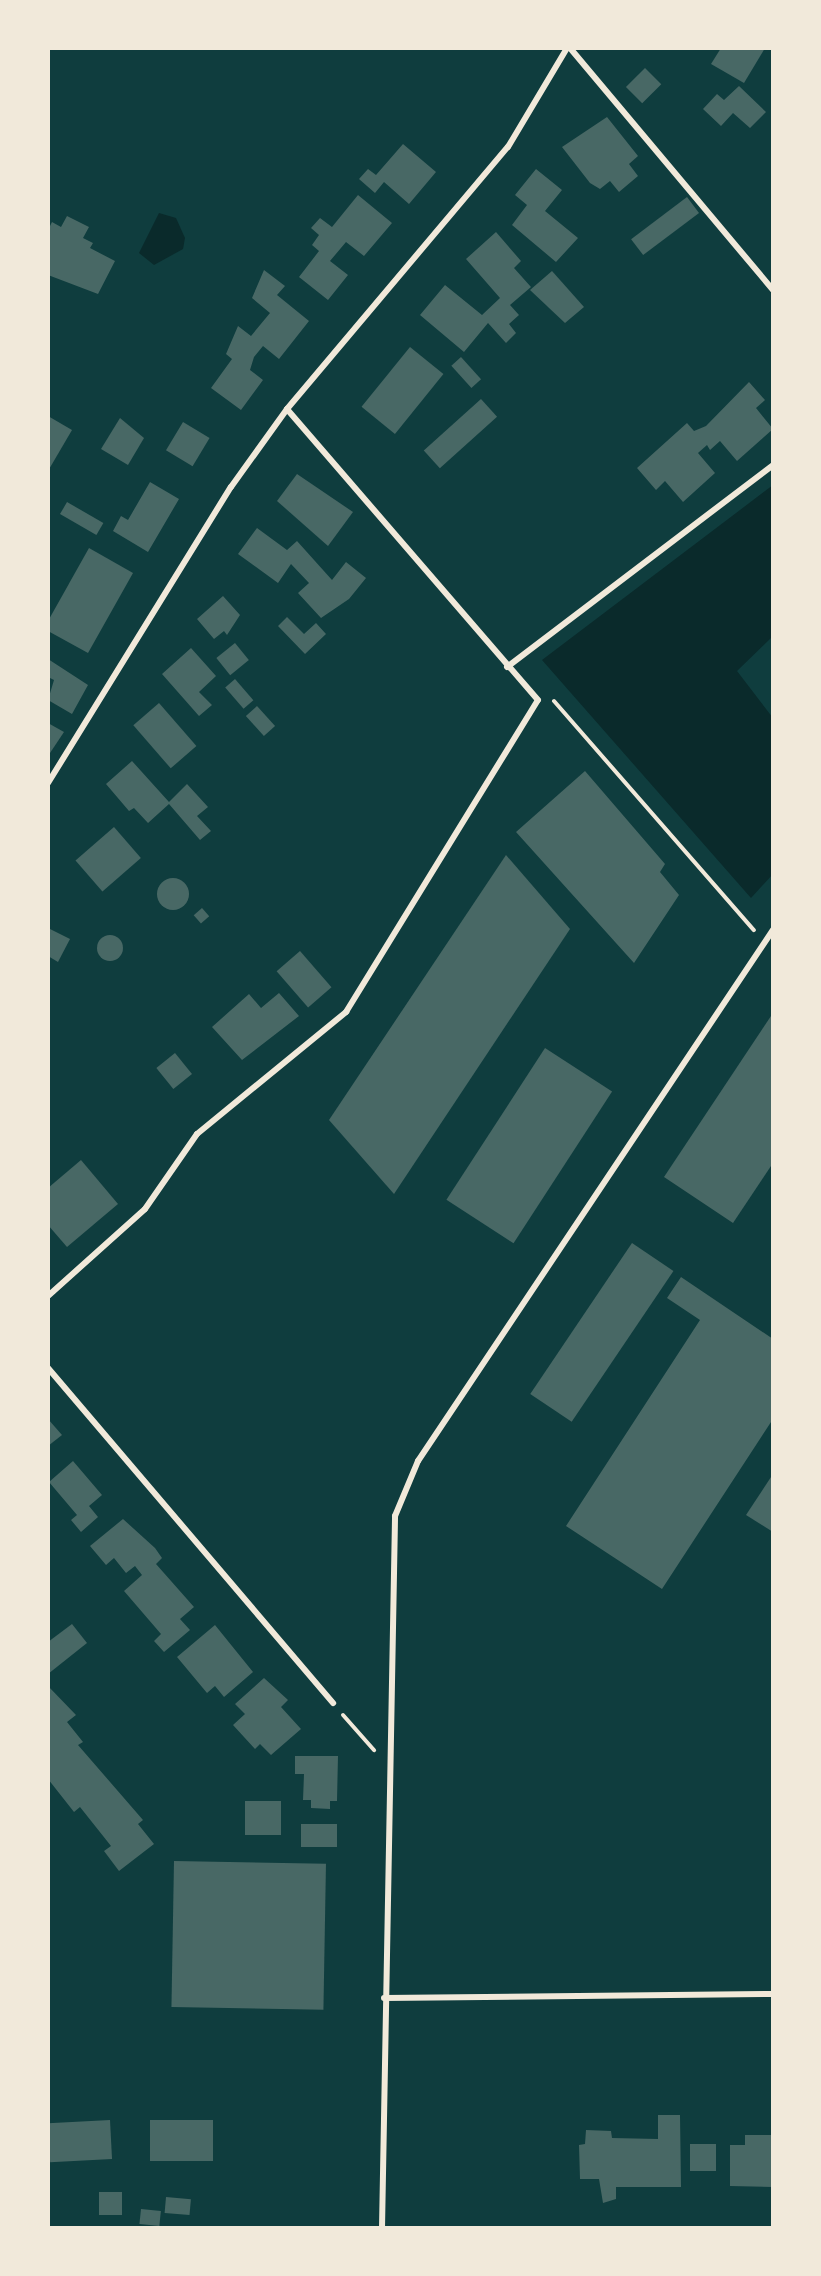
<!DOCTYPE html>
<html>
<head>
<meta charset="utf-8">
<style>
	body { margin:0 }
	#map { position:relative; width:821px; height:2276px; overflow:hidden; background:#0f3d3e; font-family:Signika,sans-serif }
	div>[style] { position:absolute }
	.water>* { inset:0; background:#0a2a2b }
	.building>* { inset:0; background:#486865; transform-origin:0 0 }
	.round { border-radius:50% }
	.path>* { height:4px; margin:-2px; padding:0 2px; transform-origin:2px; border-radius:2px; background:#f1e9da }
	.minor>* { height:6px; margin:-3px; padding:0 3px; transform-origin:3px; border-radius:3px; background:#f1e9da }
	span { translate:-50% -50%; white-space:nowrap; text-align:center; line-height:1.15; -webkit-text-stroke:6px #f1e9da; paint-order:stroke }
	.frame { position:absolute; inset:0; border:50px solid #f1e9da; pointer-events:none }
</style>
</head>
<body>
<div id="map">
	<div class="water">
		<i style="clip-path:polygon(159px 213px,176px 218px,185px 238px,183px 249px,154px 265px,139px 253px)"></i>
		<i style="clip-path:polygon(773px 485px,773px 636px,737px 671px,773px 718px,773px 874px,751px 898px,542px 660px)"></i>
	</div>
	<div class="building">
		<i style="clip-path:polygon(721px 48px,765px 48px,744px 83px,711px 64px)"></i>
		<i style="left:645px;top:68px;width:23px;height:27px;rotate:45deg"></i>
		<i style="clip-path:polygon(739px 86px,766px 112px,750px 128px,733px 113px,721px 126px,703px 109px,717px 94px,724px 100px)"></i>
		<i style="clip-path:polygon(607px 117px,638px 156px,629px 164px,638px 176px,619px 192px,610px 181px,600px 189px,590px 183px,562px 147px)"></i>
		<i style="clip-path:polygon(403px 144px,436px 172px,409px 204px,384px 182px,375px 193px,359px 179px,368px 169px,376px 175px)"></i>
		<i style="clip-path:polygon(536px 169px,562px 190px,545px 211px,578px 238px,556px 262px,512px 225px,527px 205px,515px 195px)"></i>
		<i style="clip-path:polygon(358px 195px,392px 223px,364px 256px,346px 242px,330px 261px,348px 275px,328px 300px,299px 277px,319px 251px,312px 245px,319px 235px,311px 228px,320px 218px,332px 227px)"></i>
		<i style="left:687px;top:197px;width:20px;height:70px;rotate:53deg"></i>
		<i style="clip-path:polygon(67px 216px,89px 227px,83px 238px,93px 243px,90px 248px,115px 261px,98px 294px,48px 275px,48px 230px,52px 222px,61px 227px)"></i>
		<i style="clip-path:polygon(496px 232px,521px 261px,514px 268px,531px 287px,510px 305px,519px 315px,509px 324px,516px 333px,506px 343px,488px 323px,464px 352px,420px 315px,445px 285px,482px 315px,500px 298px,466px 259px)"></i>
		<i style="clip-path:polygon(264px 270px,285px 286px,277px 295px,309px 321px,279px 359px,263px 346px,254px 357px,250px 370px,263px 380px,241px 410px,211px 388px,232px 359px,226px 354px,238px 326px,251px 336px,270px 313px,252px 298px)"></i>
		<i style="clip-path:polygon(552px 271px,584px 307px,565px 323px,530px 290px)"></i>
		<i style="left:410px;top:347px;width:43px;height:77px;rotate:39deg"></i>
		<i style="left:461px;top:357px;width:30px;height:13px;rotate:48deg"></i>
		<i style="clip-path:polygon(749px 382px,765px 400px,756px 408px,773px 429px,737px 461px,720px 441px,710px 450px,707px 445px,698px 453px,715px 473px,683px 502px,665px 481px,656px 490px,637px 468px,687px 423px,694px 431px,706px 426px)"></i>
		<i style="left:481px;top:399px;width:24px;height:77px;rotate:48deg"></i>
		<i style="clip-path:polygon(48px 416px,72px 430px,48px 471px)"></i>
		<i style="clip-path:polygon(120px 418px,144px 438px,128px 465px,101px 449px)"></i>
		<i style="left:183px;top:422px;width:31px;height:33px;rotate:31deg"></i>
		<i style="clip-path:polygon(297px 474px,353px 512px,328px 546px,277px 501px)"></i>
		<i style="clip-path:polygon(150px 482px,179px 499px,148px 552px,113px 531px,121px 516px,128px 520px)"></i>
		<i style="left:67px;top:502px;width:42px;height:14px;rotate:30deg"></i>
		<i style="clip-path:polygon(257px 528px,287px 550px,297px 541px,332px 580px,346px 562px,366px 578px,349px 599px,321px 618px,298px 593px,309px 583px,291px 564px,278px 583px,238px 554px)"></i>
		<i style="clip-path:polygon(89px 548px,133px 573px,88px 653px,48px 631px,48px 621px)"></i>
		<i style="clip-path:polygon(223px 596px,240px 615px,227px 635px,224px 631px,214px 639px,197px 619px)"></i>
		<i style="clip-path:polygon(287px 617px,304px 634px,316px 623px,326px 634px,305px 654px,278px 626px)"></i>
		<i style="left:235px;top:643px;width:22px;height:24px;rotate:51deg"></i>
		<i style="clip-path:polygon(191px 648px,216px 676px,199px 692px,212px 705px,199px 716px,162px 674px)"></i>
		<i style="clip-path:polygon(48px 659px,88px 685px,72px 714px,48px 700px,54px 680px,48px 677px)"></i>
		<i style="left:235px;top:679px;width:28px;height:13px;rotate:49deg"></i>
		<i style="left:159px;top:703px;width:57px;height:34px;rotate:49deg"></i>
		<i style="left:257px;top:706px;width:27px;height:15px;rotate:48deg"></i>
		<i style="clip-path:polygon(48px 723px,64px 732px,48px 756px)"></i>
		<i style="clip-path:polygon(132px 761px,169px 802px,187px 784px,208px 807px,197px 816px,211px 831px,200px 840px,169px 804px,148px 823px,134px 808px,129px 811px,106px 784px)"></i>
		<i style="clip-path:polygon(585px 771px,665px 864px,660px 872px,679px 895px,634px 963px,516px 832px)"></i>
		<i style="left:114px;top:827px;width:41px;height:51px;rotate:49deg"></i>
		<i style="clip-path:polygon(506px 855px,570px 929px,394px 1194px,329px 1120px)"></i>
		<i class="round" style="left:157px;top:878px;width:32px;height:32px"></i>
		<i style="left:202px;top:908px;width:11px;height:11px;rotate:49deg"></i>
		<i style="clip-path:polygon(48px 928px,70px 939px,58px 962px,48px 956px)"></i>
		<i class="round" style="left:97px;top:935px;width:26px;height:26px"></i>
		<i style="left:300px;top:951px;width:48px;height:31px;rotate:49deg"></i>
		<i style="clip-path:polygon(279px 993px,299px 1016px,242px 1060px,212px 1027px,249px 994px,261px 1008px)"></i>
		<i style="clip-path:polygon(773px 1013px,773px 1163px,733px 1223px,664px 1177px)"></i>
		<i style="left:545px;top:1048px;width:80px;height:181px;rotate:33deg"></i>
		<i style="left:175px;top:1053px;width:27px;height:24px;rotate:51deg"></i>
		<i style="clip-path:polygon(81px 1160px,118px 1204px,67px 1247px,48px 1225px,48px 1188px)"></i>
		<i style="left:632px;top:1243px;width:50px;height:182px;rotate:34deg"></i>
		<i style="clip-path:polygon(681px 1277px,773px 1339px,773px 1419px,662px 1589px,566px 1526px,700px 1320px,667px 1298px)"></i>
		<i style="clip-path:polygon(48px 1419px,62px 1435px,48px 1446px)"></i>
		<i style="clip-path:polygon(73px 1461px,102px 1495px,89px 1506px,98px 1517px,81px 1532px,71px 1520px,77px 1515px,49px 1482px)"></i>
		<i style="clip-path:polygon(773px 1474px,773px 1532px,746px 1515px)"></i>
		<i style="clip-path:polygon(123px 1519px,155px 1548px,162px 1558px,156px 1564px,194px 1607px,180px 1619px,190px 1630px,164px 1652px,154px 1641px,161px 1634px,124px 1591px,142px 1575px,135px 1566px,126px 1573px,114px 1558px,106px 1565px,90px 1546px)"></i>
		<i style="clip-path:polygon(72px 1624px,87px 1643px,48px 1674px,48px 1642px)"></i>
		<i style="clip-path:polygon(215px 1625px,253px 1672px,224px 1697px,215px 1686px,207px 1693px,177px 1657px)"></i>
		<i style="clip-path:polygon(264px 1678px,288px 1700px,281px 1707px,301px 1729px,271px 1755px,260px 1744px,255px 1749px,233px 1725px,245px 1714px,235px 1704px)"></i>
		<i style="clip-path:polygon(48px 1686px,76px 1715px,67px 1722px,83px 1742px,78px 1745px,143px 1820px,138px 1824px,154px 1844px,119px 1871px,104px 1851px,111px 1846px,80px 1807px,74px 1812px,48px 1779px)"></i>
		<i style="clip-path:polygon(295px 1756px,338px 1756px,337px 1801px,330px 1801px,330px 1809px,311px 1808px,311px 1800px,303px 1800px,304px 1774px,295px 1774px)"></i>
		<i style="left:245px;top:1801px;width:36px;height:34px"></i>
		<i style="left:301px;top:1824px;width:36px;height:23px"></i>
		<i style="left:174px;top:1861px;width:152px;height:146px;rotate:1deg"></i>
		<i style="clip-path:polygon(658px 2115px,680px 2115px,681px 2187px,616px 2187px,616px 2199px,603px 2203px,599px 2179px,580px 2179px,579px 2145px,585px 2144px,586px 2130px,611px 2131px,612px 2138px,658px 2139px)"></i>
		<i style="left:110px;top:2120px;width:39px;height:62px;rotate:87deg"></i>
		<i style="left:213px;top:2120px;width:41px;height:63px;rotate:90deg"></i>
		<i style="clip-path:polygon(745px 2135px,773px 2135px,773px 2187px,730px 2186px,730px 2145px,745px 2145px)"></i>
		<i style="left:690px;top:2144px;width:26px;height:27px"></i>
		<i style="left:99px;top:2192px;width:23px;height:23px"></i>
		<i style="left:166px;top:2197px;width:25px;height:16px;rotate:5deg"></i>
		<i style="left:141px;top:2209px;width:20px;height:15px;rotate:6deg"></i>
	</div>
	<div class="path">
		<i style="left:554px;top:701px;width:304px;rotate:48.9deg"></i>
		<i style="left:343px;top:1715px;width:47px;rotate:48.5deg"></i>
	</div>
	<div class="minor">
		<i style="left:570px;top:48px;width:316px;rotate:50deg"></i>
		<i style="left:507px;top:667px;width:334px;rotate:-37.2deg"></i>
		<i style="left:48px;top:783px;width:348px;rotate:-58.3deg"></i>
		<i style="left:231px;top:487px;width:96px;rotate:-54.3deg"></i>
		<i style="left:287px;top:409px;width:343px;rotate:-49.9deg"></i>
		<i style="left:508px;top:147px;width:115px;rotate:-59.2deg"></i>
		<i style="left:48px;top:1296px;width:130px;rotate:-41.9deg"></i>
		<i style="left:145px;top:1209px;width:91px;rotate:-55.3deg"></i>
		<i style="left:197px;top:1134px;width:193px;rotate:-39.3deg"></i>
		<i style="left:346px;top:1012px;width:366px;rotate:-58.4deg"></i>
		<i style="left:538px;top:700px;width:384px;rotate:-130.8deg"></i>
		<i style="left:48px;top:1368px;width:440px;rotate:49.6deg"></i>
		<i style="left:384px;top:1998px;width:389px;rotate:-0.6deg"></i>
		<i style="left:382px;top:2228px;width:712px;rotate:-88.95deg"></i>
		<i style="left:395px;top:1516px;width:60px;rotate:-67.3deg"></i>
		<i style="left:418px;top:1461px;width:639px;rotate:-56.24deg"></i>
	</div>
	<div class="frame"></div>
</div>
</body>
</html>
